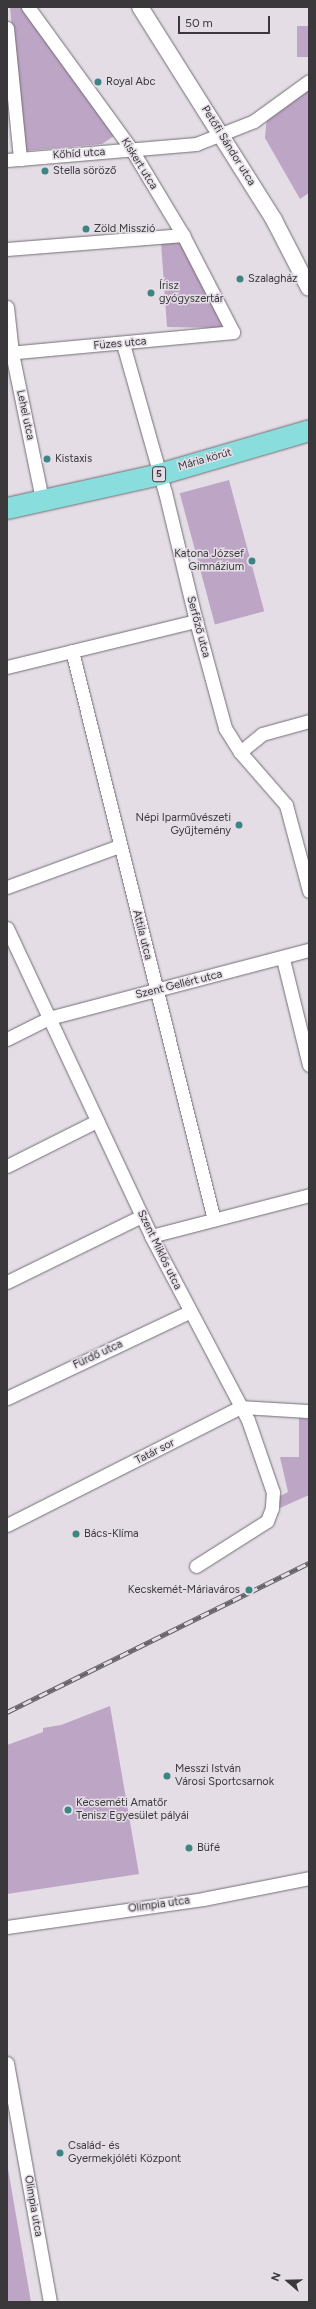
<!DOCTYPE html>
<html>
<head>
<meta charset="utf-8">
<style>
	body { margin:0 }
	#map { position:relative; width:316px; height:2309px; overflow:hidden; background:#e4dde6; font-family:Figtree,sans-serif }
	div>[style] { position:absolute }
	.green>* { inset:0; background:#bda5c5; transform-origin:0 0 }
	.roads { filter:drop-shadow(0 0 1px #736d75) drop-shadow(0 0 1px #736d75) }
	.minor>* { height:13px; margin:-6.5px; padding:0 6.5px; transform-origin:6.5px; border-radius:6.5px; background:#fff }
	.tertiary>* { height:16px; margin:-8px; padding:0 8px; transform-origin:8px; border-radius:8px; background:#fff }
	.primary>* { height:21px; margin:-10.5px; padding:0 10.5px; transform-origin:10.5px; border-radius:10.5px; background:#89dedd }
	.rail>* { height:4.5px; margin-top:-2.25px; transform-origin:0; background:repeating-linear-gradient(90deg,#e4dde6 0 9px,#666267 0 18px); box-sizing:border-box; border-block:1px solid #666267 }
	.dots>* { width:11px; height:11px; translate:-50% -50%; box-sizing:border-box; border:2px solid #e4dde6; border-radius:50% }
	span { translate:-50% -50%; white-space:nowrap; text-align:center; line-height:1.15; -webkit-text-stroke:3px #e4dde6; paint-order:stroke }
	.shield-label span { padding:1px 3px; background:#e4dde6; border:1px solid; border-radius:3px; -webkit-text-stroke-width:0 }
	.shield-label { font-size:10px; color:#3a383b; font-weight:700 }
	.poi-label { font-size:11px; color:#3a383b }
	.left { translate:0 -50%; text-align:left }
	.right { translate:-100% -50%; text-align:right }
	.street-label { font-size:11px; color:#3a383b }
	.frame { position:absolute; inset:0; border:8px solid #3a383b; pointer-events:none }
	.north { position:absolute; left:268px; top:2261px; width:40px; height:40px; -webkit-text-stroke:3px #e4dde6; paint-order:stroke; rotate:290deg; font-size:11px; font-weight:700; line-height:16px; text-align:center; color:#3a383b }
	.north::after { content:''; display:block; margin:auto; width:14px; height:18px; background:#3a383b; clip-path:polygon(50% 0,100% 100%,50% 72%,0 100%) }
	.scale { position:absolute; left:178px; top:16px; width:92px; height:18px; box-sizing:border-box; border:2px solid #3a383b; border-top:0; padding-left:5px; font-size:12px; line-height:14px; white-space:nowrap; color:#3a383b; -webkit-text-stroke:3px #e4dde6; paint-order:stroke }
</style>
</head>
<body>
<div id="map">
	<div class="green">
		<i style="clip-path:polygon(10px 7px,23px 7px,114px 136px,102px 144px,23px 151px)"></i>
		<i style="left:297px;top:26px;width:12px;height:31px"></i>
		<i style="clip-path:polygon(309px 90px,309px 193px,300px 199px,265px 138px,267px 116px)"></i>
		<i style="clip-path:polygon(179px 241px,226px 328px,167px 327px,161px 242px)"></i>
		<i style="left:229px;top:480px;width:136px;height:51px;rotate:75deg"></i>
		<i style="clip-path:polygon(299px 1418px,309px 1419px,309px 1495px,280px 1508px,278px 1497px,288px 1492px,280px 1457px,299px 1457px)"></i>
		<i style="clip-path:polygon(110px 1706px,139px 1874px,7px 1894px,7px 1745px,43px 1732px,43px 1728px,61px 1725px)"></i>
		<i style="clip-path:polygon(7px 2163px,31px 2302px,7px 2302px)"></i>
	</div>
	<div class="roads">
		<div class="minor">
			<i style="left:7px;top:28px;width:132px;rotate:84.3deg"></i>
			<i style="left:7px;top:160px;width:190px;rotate:-4.8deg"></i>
			<i style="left:196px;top:144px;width:62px;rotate:-21.6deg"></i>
			<i style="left:254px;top:121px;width:68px;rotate:-36deg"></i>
			<i style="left:7px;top:249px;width:177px;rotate:-4.5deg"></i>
			<i style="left:7px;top:307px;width:46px;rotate:83.8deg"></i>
			<i style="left:12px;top:353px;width:149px;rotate:78.4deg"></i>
			<i style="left:123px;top:344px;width:154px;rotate:74.2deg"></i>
			<i style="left:165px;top:492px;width:133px;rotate:76.5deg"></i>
			<i style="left:196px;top:621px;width:111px;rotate:74.8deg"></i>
			<i style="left:225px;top:728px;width:28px;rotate:58deg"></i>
			<i style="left:240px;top:752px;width:70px;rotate:49deg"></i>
			<i style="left:286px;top:805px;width:89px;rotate:75deg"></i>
			<i style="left:7px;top:353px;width:227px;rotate:-5.3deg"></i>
			<i style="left:233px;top:332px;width:109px;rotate:-117.3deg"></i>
			<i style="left:183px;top:235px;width:99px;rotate:-121deg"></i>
			<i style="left:132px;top:150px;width:177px;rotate:-126deg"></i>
			<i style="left:72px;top:651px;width:586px;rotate:75.99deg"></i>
			<i style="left:7px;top:667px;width:195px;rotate:-13.7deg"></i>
			<i style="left:240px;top:752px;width:28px;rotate:-39deg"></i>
			<i style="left:262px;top:734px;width:49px;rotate:-15.5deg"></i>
			<i style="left:7px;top:887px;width:119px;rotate:-20.1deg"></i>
			<i style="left:7px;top:928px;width:340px;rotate:64.9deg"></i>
			<i style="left:151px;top:1236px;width:208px;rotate:62.2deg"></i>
			<i style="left:248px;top:1420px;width:76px;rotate:70.9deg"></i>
			<i style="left:273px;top:1492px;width:16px;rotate:94deg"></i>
			<i style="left:272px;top:1508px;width:14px;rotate:111deg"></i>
			<i style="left:267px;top:1521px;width:84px;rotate:147.6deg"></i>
			<i style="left:283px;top:959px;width:109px;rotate:76.2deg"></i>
			<i style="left:7px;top:1039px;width:47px;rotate:-26.6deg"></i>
			<i style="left:49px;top:1018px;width:269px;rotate:-14.7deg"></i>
			<i style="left:7px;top:1166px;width:101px;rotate:-26.6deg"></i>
			<i style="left:151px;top:1236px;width:163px;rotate:-14.5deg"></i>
			<i style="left:7px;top:1282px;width:150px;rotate:-26.1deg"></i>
			<i style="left:7px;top:1398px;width:201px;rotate:-25.3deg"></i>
			<i style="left:7px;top:1525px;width:262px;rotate:-26.8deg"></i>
			<i style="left:241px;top:1407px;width:68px;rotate:3.4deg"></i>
			<i style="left:7px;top:1927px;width:198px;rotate:-8.1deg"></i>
			<i style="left:203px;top:1899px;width:108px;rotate:-11.2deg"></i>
			<i style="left:7px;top:2063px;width:243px;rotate:79.8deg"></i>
		</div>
		<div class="tertiary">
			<i style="left:140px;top:7px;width:252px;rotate:57.8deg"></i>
			<i style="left:274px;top:220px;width:76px;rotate:62.8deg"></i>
		</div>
		<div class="primary">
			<i style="left:7px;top:508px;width:156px;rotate:-12.6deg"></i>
			<i style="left:159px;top:474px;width:156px;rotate:-16.3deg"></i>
		</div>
	</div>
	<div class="rail">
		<i style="left:7px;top:1712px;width:337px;rotate:-26.3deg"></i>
	</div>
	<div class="dots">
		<i style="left:98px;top:82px;background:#3c8583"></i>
		<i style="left:45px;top:171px;background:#3c8583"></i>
		<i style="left:86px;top:229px;background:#3c8583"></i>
		<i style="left:240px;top:279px;background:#3c8583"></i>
		<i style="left:151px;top:293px;background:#3c8583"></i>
		<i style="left:47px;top:459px;background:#3c8583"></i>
		<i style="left:252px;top:561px;background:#3c8583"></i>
		<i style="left:239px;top:825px;background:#3c8583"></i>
		<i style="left:76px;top:1534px;background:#3c8583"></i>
		<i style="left:249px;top:1590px;background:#3c8583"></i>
		<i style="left:167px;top:1776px;background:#3c8583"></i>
		<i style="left:68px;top:1810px;background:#3c8583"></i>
		<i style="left:189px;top:1848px;background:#3c8583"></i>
		<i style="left:60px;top:2153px;background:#3c8583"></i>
	</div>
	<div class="shield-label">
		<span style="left:159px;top:474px">5</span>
	</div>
	<div class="poi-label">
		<span class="left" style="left:106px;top:82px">Royal Abc</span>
		<span class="left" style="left:53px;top:171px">Stella söröző</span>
		<span class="left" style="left:94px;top:229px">Zöld Misszió</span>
		<span class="left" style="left:248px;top:279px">Szalagház</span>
		<span class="left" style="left:159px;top:293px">Írisz<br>gyógyszertár</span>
		<span class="left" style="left:55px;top:459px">Kistaxis</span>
		<span class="right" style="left:244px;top:561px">Katona József<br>Gimnázium</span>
		<span class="right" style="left:231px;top:825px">Népi Iparművészeti<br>Gyűjtemény</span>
		<span class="left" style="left:84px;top:1534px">Bács-Klíma</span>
		<span class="right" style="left:240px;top:1590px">Kecskemét-Máriaváros</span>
		<span class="left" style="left:175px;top:1776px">Messzi István<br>Városi Sportcsarnok</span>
		<span class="left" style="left:76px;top:1810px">Kecseméti Amatőr<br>Tenisz Egyesület pályái</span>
		<span class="left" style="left:197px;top:1848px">Büfé</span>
		<span class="left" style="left:68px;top:2153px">Család- és<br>Gyermekjóléti Központ</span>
	</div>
	<div class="street-label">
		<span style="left:228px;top:146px;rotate:58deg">Petőfi Sándor utca</span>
		<span style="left:79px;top:154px;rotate:-4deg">Kőhíd utca</span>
		<span style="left:139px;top:164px;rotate:58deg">Kiskert utca</span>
		<span style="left:120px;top:344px;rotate:-5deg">Füzes utca</span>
		<span style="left:25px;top:415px;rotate:78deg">Lehel utca</span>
		<span style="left:205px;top:460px;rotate:-16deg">Mária körút</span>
		<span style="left:198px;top:627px;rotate:75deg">Serfőző utca</span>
		<span style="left:142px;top:935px;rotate:76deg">Attila utca</span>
		<span style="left:179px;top:985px;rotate:-14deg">Szent Gellért utca</span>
		<span style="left:159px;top:1250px;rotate:64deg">Szent Miklós utca</span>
		<span style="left:98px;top:1355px;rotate:-25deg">Fürdő utca</span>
		<span style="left:155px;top:1452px;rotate:-27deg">Tatár sor</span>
		<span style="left:159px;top:1905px;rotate:-8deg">Olimpia utca</span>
		<span style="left:33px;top:2206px;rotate:80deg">Olimpia utca</span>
	</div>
	<div class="frame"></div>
	<div class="north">N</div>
	<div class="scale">50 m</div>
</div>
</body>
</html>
